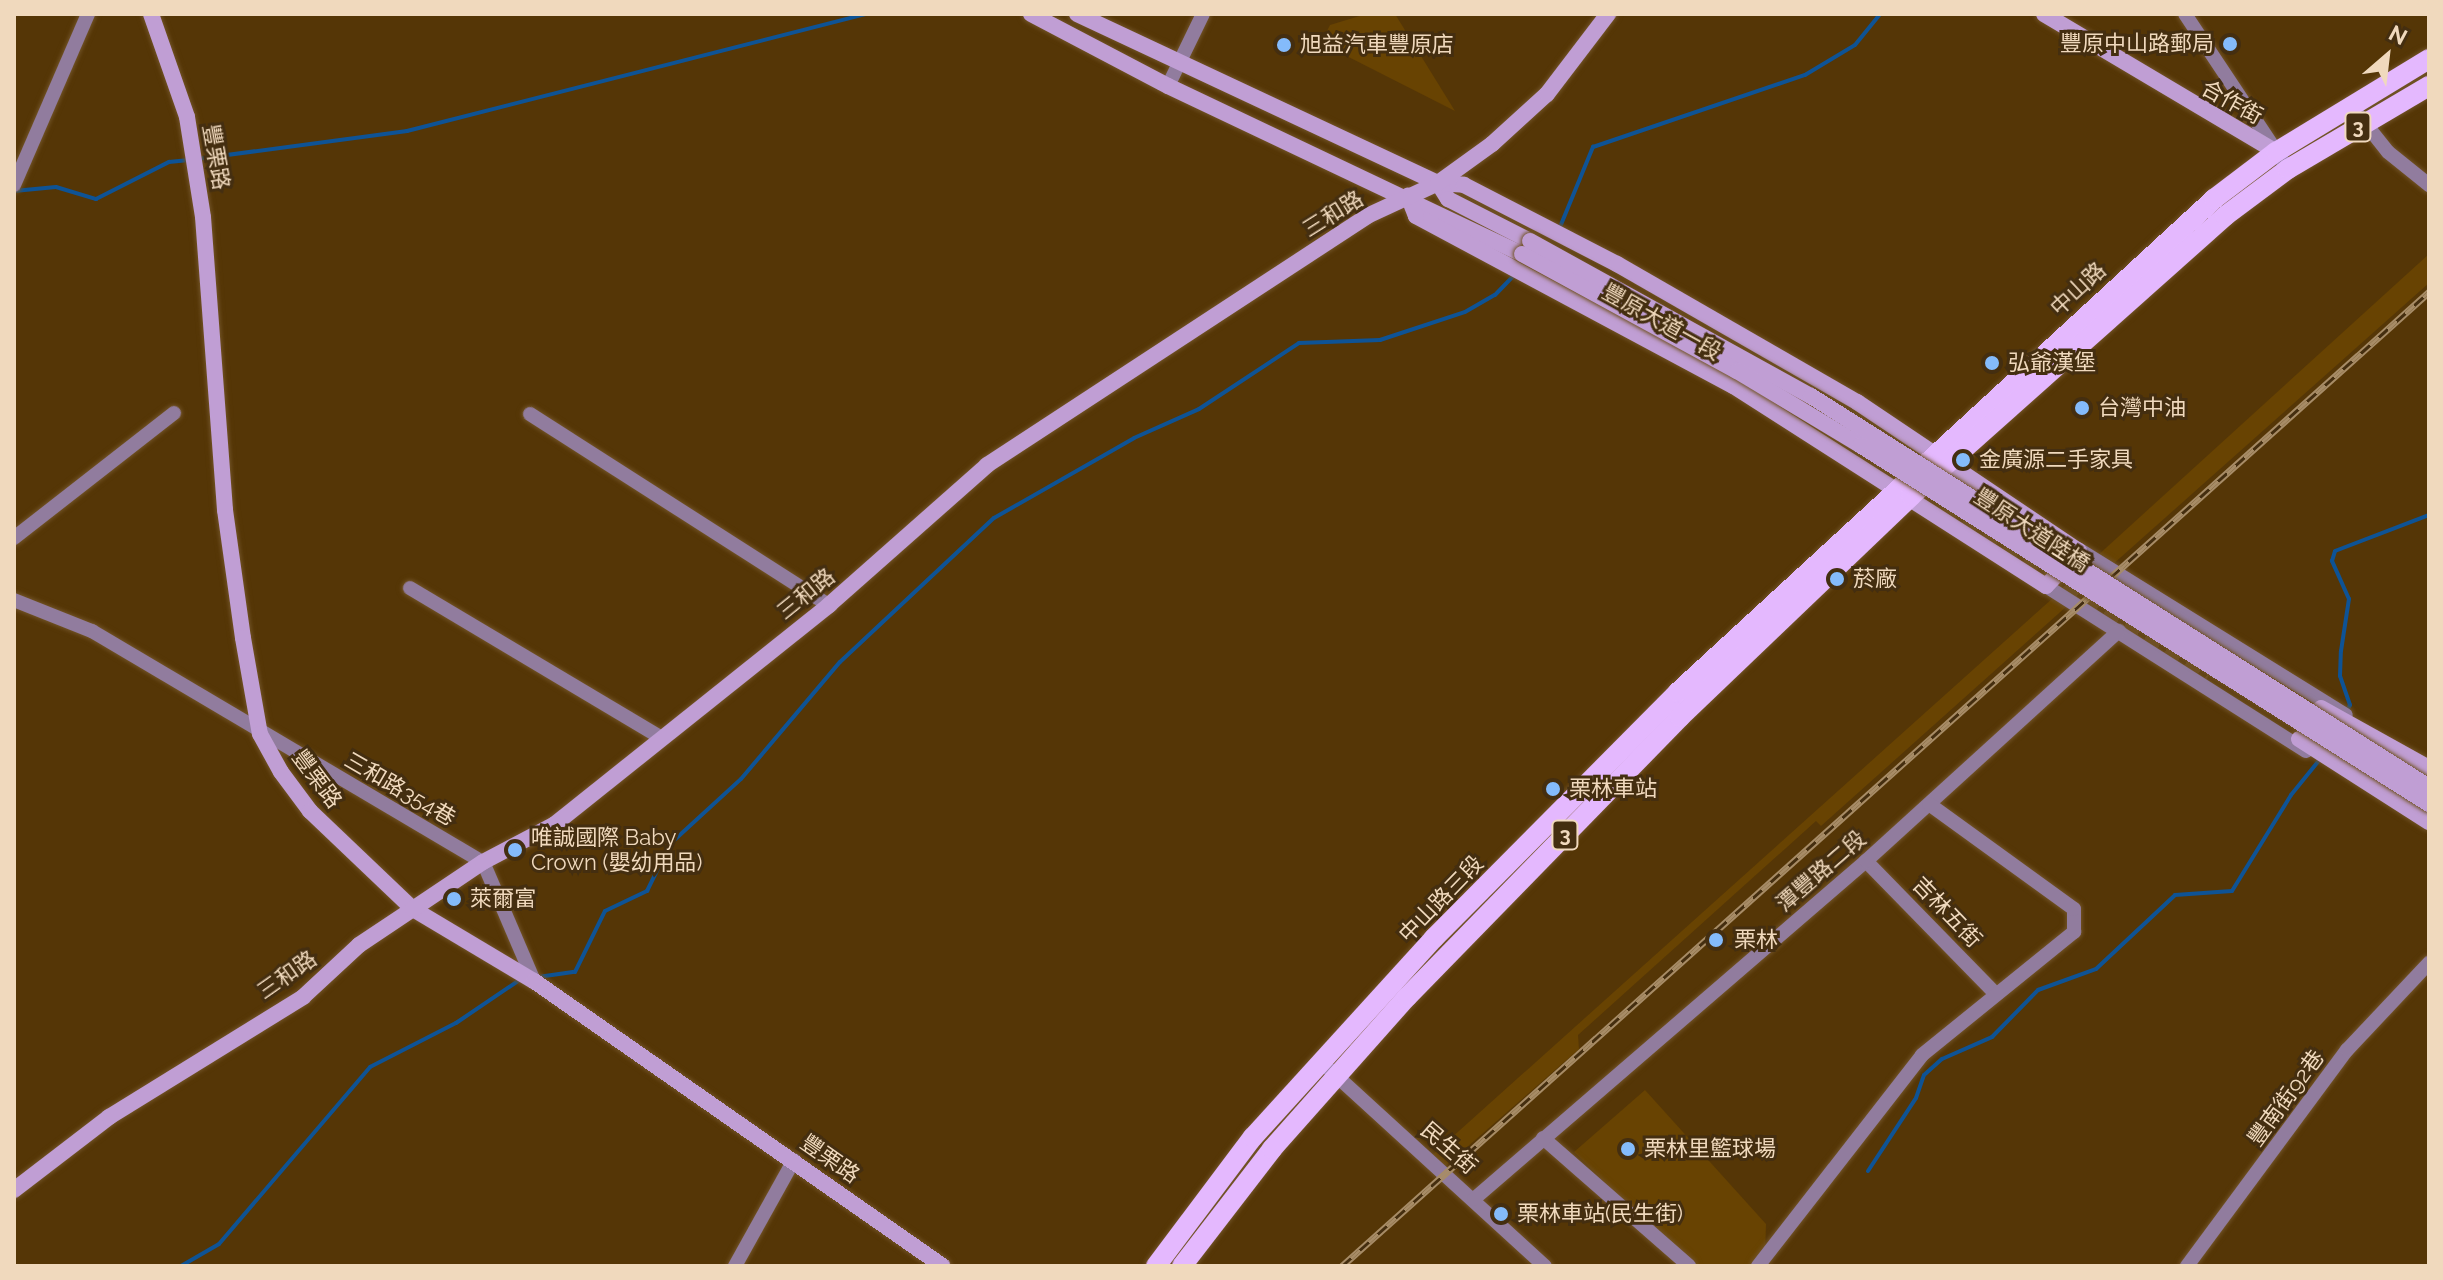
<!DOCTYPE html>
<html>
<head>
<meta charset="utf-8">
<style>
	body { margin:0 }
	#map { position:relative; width:2443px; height:1280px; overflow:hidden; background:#553606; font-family:Raleway,"Noto Sans TC",sans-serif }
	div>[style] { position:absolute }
	.green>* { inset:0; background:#684302 }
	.stream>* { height:4px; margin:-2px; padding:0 2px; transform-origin:2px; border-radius:2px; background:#0e5395 }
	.secondary-tunnel>* { height:16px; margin-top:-8px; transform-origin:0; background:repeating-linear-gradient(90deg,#6c4e21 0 16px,transparent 0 24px) }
	.roads { filter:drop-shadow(0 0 2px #715327) drop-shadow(0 0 2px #715327) }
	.street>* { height:14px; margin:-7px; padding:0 7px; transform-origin:7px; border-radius:7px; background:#917c9e }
	.secondary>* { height:16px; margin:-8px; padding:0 8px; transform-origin:8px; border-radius:8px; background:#c09ed4 }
	.primary>* { height:20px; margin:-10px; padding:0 10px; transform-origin:10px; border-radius:10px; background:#e4b8fe }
	.rail>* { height:7px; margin-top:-3.5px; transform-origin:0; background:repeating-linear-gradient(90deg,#442e10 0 12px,#a78c67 0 24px); box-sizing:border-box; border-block:2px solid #a78c67 }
	.bridges { filter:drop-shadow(0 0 2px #715327) drop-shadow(0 0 2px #715327) }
	.secondary-bridge>* { height:16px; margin:-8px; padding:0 8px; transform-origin:8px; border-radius:8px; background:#c09ed4 }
	.dots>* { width:22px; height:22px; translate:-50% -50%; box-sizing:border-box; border:4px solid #442e10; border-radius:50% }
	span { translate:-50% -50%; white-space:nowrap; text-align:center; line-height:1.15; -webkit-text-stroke:6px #442e10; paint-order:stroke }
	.shield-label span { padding:2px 6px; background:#442e10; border:2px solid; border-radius:6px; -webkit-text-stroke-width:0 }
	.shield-label { font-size:20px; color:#f0d9bd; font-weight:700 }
	.poi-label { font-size:22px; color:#f0d9bd }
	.right { translate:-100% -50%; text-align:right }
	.left { translate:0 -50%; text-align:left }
	.street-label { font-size:22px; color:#f0d9bd }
	.frame { position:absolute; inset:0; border:16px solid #f0d9bd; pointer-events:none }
	.north { position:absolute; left:2347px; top:16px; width:80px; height:80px; -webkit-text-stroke:6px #442e10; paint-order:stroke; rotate:28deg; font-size:22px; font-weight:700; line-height:32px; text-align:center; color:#f0d9bd }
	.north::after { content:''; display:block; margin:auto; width:28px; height:36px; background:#f0d9bd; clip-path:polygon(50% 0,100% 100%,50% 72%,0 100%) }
</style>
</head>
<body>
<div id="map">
	<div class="green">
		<i style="clip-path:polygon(1366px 14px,1395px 14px,1455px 111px,1321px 43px,1330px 25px)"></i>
		<i style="clip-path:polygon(2429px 254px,2429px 283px,2111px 566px,2096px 557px)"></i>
		<i style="clip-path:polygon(2053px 598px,2067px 606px,1821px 826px,1816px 821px,1578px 1035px,1579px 1049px,1442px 1169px,1430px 1157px)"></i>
		<i style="clip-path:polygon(1645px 1090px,1766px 1224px,1765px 1258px,1758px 1266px,1690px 1266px,1574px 1152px)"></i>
	</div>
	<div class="stream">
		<i style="left:197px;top:159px;width:212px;rotate:-7.6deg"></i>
		<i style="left:407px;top:131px;width:474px;rotate:-14.3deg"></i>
		<i style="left:14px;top:191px;width:42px;rotate:-5.4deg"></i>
		<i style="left:56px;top:187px;width:42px;rotate:16.7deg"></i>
		<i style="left:96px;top:199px;width:82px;rotate:-26.9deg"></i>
		<i style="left:169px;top:162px;width:20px;rotate:-6deg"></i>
		<i style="left:1560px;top:227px;width:87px;rotate:-67.6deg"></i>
		<i style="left:1593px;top:147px;width:224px;rotate:-18.8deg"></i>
		<i style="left:1805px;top:75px;width:58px;rotate:-31deg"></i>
		<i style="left:1855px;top:45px;width:40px;rotate:-51deg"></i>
		<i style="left:2346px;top:712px;width:8px;rotate:-60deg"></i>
		<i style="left:2350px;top:705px;width:31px;rotate:-109deg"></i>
		<i style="left:2340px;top:676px;width:25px;rotate:-88deg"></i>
		<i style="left:2341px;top:651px;width:53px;rotate:-81.3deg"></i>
		<i style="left:2349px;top:599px;width:42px;rotate:-114.1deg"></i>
		<i style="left:2332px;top:561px;width:10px;rotate:-73deg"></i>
		<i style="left:2335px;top:551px;width:101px;rotate:-21deg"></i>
		<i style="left:538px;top:977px;width:37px;rotate:-8deg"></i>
		<i style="left:575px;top:972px;width:68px;rotate:-63.8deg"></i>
		<i style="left:605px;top:911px;width:47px;rotate:-25.5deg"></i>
		<i style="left:647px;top:891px;width:52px;rotate:-63.9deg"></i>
		<i style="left:670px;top:844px;width:96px;rotate:-42.5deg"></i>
		<i style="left:741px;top:779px;width:153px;rotate:-49.8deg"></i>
		<i style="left:840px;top:662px;width:211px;rotate:-43.1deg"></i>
		<i style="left:994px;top:518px;width:161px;rotate:-29.7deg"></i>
		<i style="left:1134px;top:438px;width:71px;rotate:-24deg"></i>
		<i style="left:1199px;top:409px;width:120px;rotate:-33.4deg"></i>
		<i style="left:1299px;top:343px;width:81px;rotate:-2.1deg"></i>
		<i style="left:1380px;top:340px;width:89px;rotate:-18.2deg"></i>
		<i style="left:1465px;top:312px;width:34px;rotate:-30deg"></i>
		<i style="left:1495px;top:295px;width:29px;rotate:-46deg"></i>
		<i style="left:1868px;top:1171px;width:87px;rotate:-56.7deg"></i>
		<i style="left:1916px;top:1098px;width:24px;rotate:-71deg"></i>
		<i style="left:1924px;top:1075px;width:24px;rotate:-42deg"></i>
		<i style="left:1942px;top:1059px;width:55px;rotate:-23.7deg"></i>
		<i style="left:1992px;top:1037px;width:66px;rotate:-45.6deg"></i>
		<i style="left:2038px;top:990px;width:62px;rotate:-19.9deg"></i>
		<i style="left:2096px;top:969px;width:108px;rotate:-43.1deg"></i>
		<i style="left:2175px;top:895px;width:57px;rotate:-4deg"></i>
		<i style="left:2232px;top:891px;width:113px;rotate:-58.4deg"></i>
		<i style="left:2291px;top:795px;width:48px;rotate:-51deg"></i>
		<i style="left:181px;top:1266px;width:44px;rotate:-30.1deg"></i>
		<i style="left:219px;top:1244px;width:233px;rotate:-49.5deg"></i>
		<i style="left:370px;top:1067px;width:97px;rotate:-27.1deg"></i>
		<i style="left:456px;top:1023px;width:78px;rotate:-34.1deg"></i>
	</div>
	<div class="secondary-tunnel">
		<i style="left:1942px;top:510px;width:314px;rotate:32.8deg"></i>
		<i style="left:2261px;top:670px;width:71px;rotate:32.3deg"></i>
	</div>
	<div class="roads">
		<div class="street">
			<i style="left:2185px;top:14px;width:186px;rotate:56.4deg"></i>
			<i style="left:1168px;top:86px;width:80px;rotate:-64.1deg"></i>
			<i style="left:2353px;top:108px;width:56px;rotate:51.5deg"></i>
			<i style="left:2388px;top:152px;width:53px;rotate:38.8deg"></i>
			<i style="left:14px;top:185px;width:186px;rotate:-66.6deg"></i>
			<i style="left:530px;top:414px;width:355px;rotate:32.6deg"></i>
			<i style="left:14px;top:538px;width:203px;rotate:-38deg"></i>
			<i style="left:2078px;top:549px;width:315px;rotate:31.8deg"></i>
			<i style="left:2046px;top:586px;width:308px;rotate:32.4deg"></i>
			<i style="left:410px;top:588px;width:293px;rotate:30.8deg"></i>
			<i style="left:14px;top:600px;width:84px;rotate:21.7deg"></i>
			<i style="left:92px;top:631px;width:454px;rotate:30.6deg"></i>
			<i style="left:483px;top:862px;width:129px;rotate:66.8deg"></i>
			<i style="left:1866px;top:861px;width:186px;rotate:45.7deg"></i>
			<i style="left:1330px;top:1070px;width:291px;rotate:42.4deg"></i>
			<i style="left:1543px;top:1138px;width:194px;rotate:41.2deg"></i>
			<i style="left:1474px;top:1199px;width:518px;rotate:-40.77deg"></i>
			<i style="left:1866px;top:861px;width:342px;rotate:-42.3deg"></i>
			<i style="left:735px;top:1266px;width:121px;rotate:-60.9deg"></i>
			<i style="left:1758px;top:1266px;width:267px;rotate:-52.1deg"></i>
			<i style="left:1922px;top:1055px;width:196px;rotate:-39deg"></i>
			<i style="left:2074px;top:932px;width:23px;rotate:-90deg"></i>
			<i style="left:2074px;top:909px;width:179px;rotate:-144.1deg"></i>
			<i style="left:2187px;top:1266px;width:269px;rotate:-53.5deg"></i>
			<i style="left:2347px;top:1050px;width:120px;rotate:-46.7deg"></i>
		</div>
		<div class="secondary">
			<i style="left:151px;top:14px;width:109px;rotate:70.7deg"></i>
			<i style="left:187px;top:117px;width:101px;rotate:80.9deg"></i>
			<i style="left:203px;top:217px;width:294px;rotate:85.7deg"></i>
			<i style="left:225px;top:510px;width:129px;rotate:82deg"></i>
			<i style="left:243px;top:638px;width:97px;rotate:80deg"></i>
			<i style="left:260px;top:734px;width:43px;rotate:61.1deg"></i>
			<i style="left:281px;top:772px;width:49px;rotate:53.4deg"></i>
			<i style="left:310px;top:811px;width:142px;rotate:43.6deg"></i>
			<i style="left:413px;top:909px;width:141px;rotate:30.8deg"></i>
			<i style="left:534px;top:981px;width:498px;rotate:34.9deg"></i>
			<i style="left:1031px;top:14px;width:155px;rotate:27.7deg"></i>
			<i style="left:1168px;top:86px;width:392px;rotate:25.4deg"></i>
			<i style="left:1077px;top:14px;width:399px;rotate:25.1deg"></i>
			<i style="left:1438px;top:183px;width:26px;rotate:4deg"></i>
			<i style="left:1464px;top:185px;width:172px;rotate:27.3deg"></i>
			<i style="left:1617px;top:264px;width:277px;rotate:29.9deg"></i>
			<i style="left:1857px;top:402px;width:267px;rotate:33.9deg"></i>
			<i style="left:2079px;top:551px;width:48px;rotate:133.3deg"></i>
			<i style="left:2046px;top:586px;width:371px;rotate:-147.4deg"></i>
			<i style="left:1733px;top:386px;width:360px;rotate:-151.8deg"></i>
			<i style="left:1416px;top:216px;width:22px;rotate:-112deg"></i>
			<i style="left:2044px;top:14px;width:270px;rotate:30.7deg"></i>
			<i style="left:1438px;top:183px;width:19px;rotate:58deg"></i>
			<i style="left:1448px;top:199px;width:92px;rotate:27.1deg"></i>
			<i style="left:2321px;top:708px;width:124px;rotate:29.1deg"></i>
			<i style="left:2299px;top:739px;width:154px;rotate:32.6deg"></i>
			<i style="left:14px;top:1190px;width:120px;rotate:-37.5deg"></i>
			<i style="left:109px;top:1117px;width:228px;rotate:-31.7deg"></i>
			<i style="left:303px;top:997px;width:76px;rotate:-42.9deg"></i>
			<i style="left:359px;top:945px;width:65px;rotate:-33.7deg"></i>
			<i style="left:413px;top:909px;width:84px;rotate:-33.9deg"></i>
			<i style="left:483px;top:862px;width:81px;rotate:-27.8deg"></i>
			<i style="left:555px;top:824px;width:351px;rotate:-38.6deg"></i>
			<i style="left:829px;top:605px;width:211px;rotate:-41.5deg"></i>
			<i style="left:987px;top:465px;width:454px;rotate:-33.2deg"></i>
			<i style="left:1367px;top:216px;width:78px;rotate:-24.9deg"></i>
			<i style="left:1438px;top:183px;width:67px;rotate:-35.8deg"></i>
			<i style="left:1492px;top:144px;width:74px;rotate:-42.3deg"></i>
			<i style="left:1547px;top:94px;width:101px;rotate:-52.7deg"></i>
		</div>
		<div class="primary">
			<i style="left:1156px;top:1266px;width:161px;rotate:-53.1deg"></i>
			<i style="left:1253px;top:1137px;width:269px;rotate:-47.7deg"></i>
			<i style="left:1434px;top:938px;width:346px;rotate:-45.2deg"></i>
			<i style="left:1678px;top:692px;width:728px;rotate:-42.61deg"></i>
			<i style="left:2214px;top:199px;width:78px;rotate:-37.2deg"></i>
			<i style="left:2276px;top:152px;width:179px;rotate:-31.3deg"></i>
			<i style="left:1182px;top:1266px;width:148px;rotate:-52.4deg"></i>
			<i style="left:1272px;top:1149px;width:203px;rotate:-48.4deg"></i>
			<i style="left:1407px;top:997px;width:391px;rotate:-45.7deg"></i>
			<i style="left:1680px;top:717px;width:320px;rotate:-43.7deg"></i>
			<i style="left:1911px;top:496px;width:421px;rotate:-41.7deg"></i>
			<i style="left:2225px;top:216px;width:79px;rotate:-36.7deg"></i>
			<i style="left:2288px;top:169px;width:164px;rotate:-30.5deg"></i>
		</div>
	</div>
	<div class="rail">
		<i style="left:1342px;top:1266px;width:1460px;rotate:-41.86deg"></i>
	</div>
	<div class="bridges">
		<div class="secondary-bridge">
			<i style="left:1530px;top:241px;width:321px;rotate:28.9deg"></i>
			<i style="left:1811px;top:396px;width:731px;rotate:32.32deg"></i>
			<i style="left:1522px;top:254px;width:245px;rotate:28.6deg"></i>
			<i style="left:1737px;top:371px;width:144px;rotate:31deg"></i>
			<i style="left:1860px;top:445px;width:673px;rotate:32.25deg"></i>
		</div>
	</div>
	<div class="dots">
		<i style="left:2230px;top:44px;background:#84bbfb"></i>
		<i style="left:1284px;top:45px;background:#84bbfb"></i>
		<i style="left:1992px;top:363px;background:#84bbfb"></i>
		<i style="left:2082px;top:408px;background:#84bbfb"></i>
		<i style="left:1963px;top:460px;background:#84bbfb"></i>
		<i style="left:1837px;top:579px;background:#84bbfb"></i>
		<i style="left:1553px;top:789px;background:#84bbfb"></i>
		<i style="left:515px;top:850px;background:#84bbfb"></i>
		<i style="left:454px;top:899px;background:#84bbfb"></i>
		<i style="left:1716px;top:940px;background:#84bbfb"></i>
		<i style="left:1628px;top:1149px;background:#84bbfb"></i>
		<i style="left:1501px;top:1214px;background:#84bbfb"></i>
	</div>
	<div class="shield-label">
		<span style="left:2358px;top:127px">3</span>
		<span style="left:1565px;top:835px">3</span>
	</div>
	<div class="poi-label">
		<span class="right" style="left:2214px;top:44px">豐原中山路郵局</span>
		<span class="left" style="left:1300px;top:45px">旭益汽車豐原店</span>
		<span class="left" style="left:2008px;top:363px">弘爺漢堡</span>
		<span class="left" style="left:2098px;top:408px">台灣中油</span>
		<span class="left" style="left:1979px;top:460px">金廣源二手家具</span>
		<span class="left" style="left:1853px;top:579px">菸廠</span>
		<span class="left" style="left:1569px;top:789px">栗林車站</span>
		<span class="left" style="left:531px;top:850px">唯誠國際 Baby<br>Crown (嬰幼用品)</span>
		<span class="left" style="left:470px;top:899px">萊爾富</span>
		<span class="left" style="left:1734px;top:940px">栗林</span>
		<span class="left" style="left:1644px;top:1149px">栗林里籃球場</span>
		<span class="left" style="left:1517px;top:1214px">栗林車站(民生街)</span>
	</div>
	<div class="street-label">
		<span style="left:2232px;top:102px;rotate:29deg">合作街</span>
		<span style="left:216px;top:157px;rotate:80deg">豐栗路</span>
		<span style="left:1333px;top:214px;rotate:-32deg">三和路</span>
		<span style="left:2078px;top:289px;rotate:-43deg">中山路</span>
		<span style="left:1662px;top:322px;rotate:29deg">豐原大道一段</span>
		<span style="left:2032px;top:530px;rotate:33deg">豐原大道陸橋</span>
		<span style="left:806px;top:594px;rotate:-39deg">三和路</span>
		<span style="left:317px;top:779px;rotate:53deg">豐栗路</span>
		<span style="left:400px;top:789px;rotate:30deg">三和路354巷</span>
		<span style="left:1821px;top:871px;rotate:-41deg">潭豐路二段</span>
		<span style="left:1441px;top:899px;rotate:-46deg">中山路三段</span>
		<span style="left:1947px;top:912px;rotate:46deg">吉林五街</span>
		<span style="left:287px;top:975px;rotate:-35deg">三和路</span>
		<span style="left:2286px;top:1098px;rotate:-54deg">豐南街92巷</span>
		<span style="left:1449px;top:1148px;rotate:41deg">民生街</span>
		<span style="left:830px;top:1159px;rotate:35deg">豐栗路</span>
	</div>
	<div class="frame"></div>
	<div class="north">N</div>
</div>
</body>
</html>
